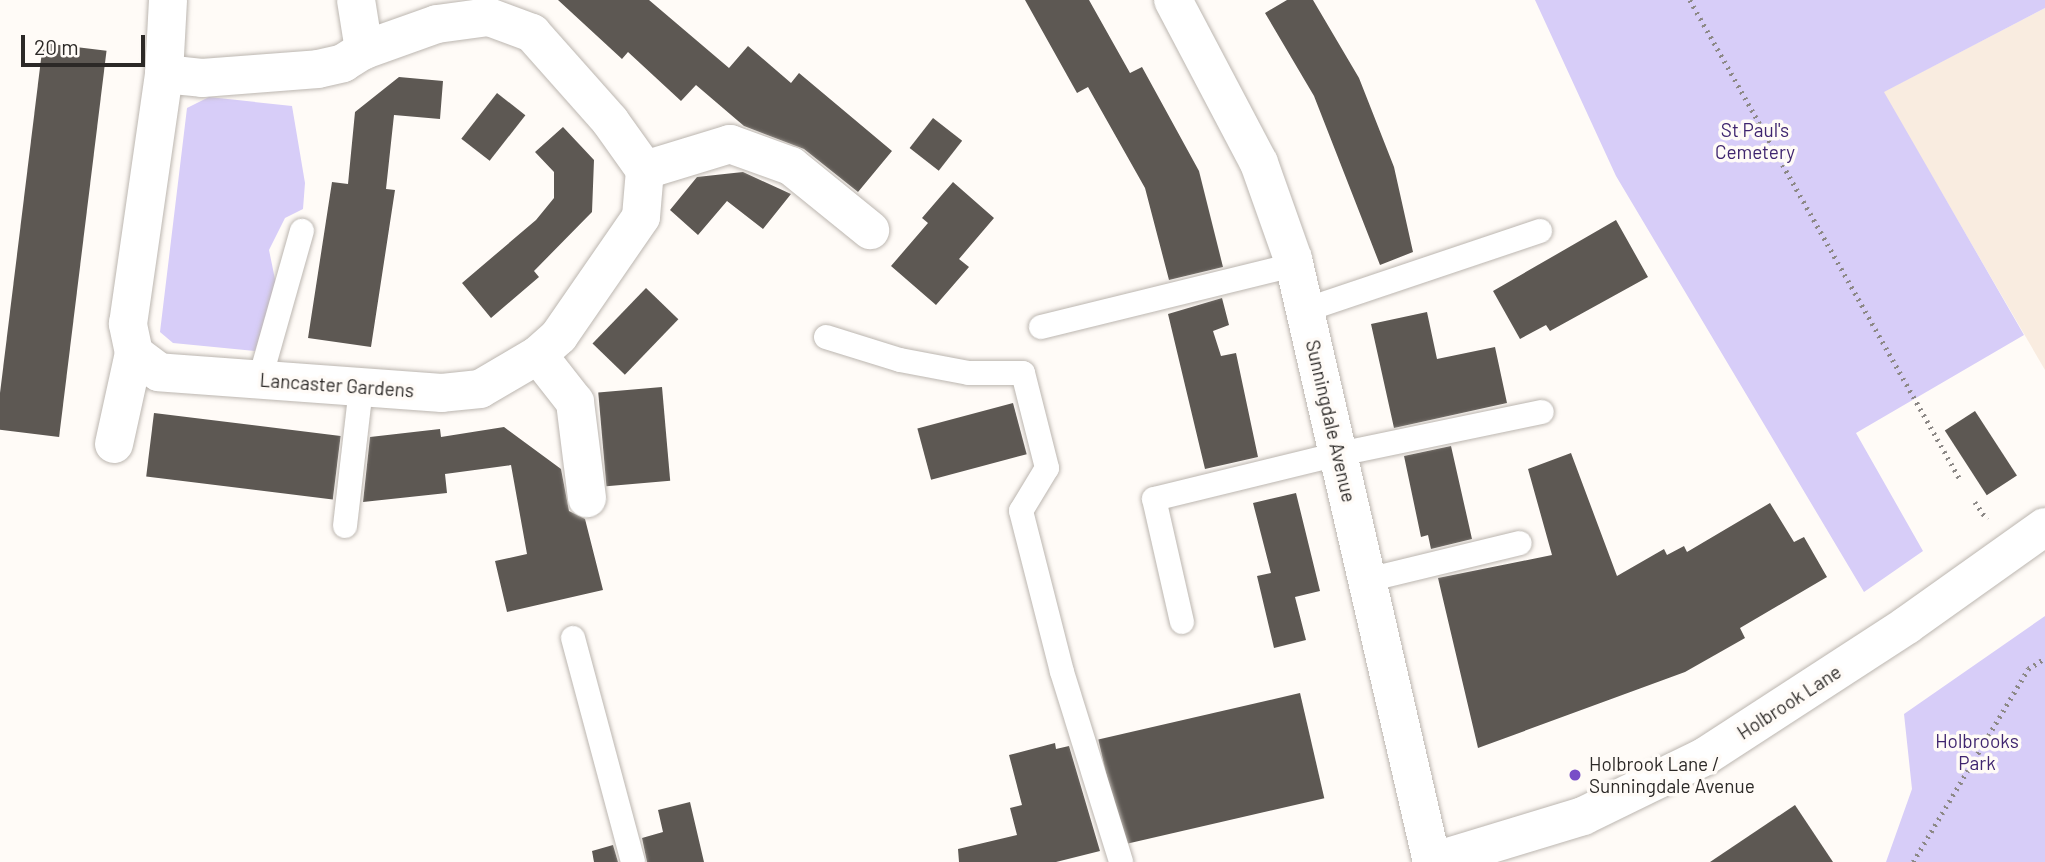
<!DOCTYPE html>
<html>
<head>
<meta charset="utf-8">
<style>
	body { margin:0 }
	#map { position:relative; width:2045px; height:862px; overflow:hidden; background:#fffbf7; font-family:Barlow,sans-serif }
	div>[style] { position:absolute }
	.built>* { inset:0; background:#f9ece0 }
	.green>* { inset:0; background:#d7cdf8 }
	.building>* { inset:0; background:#5d5853; transform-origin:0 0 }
	.path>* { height:4.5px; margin-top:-2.25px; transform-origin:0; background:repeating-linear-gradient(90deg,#8c8886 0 2px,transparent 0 7px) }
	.roads { filter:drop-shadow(0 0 2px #bcb6b0) drop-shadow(0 0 2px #bcb6b0) }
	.lane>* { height:24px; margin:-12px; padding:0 12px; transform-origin:12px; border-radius:12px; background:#fff }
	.street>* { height:38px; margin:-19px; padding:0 19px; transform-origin:19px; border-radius:19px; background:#fff }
	.secondary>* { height:38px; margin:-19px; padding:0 19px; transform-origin:19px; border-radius:19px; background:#fff }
	.dots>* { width:19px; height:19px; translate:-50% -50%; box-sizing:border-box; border:4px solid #fffbf7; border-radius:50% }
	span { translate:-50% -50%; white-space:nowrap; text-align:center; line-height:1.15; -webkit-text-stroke:7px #fffbf7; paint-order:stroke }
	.park-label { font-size:19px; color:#3f256f }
	.street-label { font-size:19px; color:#2c2927 }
	.poi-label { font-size:19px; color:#2c2927 }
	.left { translate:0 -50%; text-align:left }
	.scale { position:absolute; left:21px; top:35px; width:124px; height:32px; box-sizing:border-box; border:4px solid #2c2927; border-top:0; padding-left:9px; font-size:21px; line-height:24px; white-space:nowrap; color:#2c2927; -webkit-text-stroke:5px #fffbf7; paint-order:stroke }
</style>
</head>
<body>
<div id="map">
	<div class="built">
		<i style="clip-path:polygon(2045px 8px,2045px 370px,1883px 92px)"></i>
	</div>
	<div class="green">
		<i style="clip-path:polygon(1535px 0,2045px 0,2045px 8px,1884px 92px,2024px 335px,1856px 433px,1923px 551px,1864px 592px,1616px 176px)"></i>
		<i style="clip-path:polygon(209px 97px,292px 106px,305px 183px,303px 209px,285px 218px,269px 250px,276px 284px,255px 351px,173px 343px,160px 332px,187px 108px)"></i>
		<i style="clip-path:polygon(2045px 616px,2045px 862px,1886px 862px,1912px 789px,1904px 714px)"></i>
	</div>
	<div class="building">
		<i style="clip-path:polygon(558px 0,649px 0,729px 68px,748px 46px,791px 83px,799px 73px,892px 151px,858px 192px,804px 149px,744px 126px,696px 85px,681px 101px,628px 52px,622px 59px)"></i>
		<i style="clip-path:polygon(1025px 0,1089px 0,1130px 73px,1142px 67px,1199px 171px,1223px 267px,1169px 280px,1145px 188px,1088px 87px,1077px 93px)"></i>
		<i style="clip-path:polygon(1287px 0,1313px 0,1359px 78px,1394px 167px,1413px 252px,1380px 265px,1314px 96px,1265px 13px)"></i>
		<i style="left:43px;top:43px;width:64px;height:389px;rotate:7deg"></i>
		<i style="clip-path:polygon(399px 77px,443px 81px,440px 119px,394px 115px,386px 189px,395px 190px,371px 347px,308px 338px,332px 182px,348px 184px,355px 112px)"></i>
		<i style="left:497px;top:93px;width:36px;height:58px;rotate:38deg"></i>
		<i style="left:933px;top:118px;width:37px;height:38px;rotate:38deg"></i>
		<i style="clip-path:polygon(563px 127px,594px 160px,592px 212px,534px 271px,539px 277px,491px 318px,462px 283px,536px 220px,554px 198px,554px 172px,535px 152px)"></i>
		<i style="clip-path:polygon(743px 172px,791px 194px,763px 229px,727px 201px,698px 235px,670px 210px,697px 177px)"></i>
		<i style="clip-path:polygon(953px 182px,994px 218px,959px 259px,969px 267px,936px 305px,891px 266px,928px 223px,922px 218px)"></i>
		<i style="clip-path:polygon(1616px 220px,1648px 277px,1550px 331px,1546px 325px,1520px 339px,1493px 291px)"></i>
		<i style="left:646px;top:288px;width:45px;height:77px;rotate:44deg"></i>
		<i style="clip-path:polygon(1222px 298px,1229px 325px,1213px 331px,1221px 356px,1236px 353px,1258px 457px,1205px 469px,1168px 314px)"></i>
		<i style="clip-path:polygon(1427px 312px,1437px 359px,1495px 347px,1507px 403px,1394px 428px,1371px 324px)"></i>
		<i style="left:662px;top:387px;width:94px;height:64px;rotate:85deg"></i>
		<i style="left:1013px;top:403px;width:53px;height:99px;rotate:75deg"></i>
		<i style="left:1975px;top:411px;width:77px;height:36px;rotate:57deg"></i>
		<i style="left:154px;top:413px;width:188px;height:64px;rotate:7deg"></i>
		<i style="clip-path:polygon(504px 427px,561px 469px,569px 511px,585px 519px,603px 590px,507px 612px,495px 561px,527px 554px,511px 465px,445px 474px,447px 493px,363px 502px,370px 437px,440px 429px,441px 437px)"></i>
		<i style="clip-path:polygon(1451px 446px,1472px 539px,1431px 549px,1428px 535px,1421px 537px,1404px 456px)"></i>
		<i style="clip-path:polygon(1571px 453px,1617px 576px,1664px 549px,1667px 555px,1684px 546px,1687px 552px,1770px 503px,1794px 542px,1804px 537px,1827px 577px,1740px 628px,1745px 638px,1685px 672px,1478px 748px,1438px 578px,1552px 555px,1528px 469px)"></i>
		<i style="clip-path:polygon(1296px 493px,1320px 591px,1295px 597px,1306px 640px,1274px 648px,1257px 576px,1271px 573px,1253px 503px)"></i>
		<i style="left:1300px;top:693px;width:108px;height:207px;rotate:77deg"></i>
		<i style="clip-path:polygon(1055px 743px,1056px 749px,1069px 746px,1100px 851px,1056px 862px,959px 862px,958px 849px,1017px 835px,1010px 808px,1022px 805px,1009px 755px)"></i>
		<i style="clip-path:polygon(690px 802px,704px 862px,647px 862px,642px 838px,663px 832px,658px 810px)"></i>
		<i style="clip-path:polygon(1795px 805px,1833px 862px,1710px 862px)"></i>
		<i style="clip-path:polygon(613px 845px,618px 862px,594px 862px,592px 851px)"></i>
	</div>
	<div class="path">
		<i style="left:1690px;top:0;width:552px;rotate:60.6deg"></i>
		<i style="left:1975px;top:502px;width:21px;rotate:55deg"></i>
		<i style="left:1913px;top:862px;width:225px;rotate:-59.2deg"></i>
		<i style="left:2028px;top:669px;width:20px;rotate:-33deg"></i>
	</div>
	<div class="roads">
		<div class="lane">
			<i style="left:1305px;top:310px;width:248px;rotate:-18.6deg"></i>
			<i style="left:1041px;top:327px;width:260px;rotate:-13.8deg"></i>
			<i style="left:826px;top:337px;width:77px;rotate:17.3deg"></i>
			<i style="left:900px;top:360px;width:70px;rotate:10.7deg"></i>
			<i style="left:969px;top:373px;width:54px"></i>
			<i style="left:1023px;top:373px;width:98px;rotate:75.8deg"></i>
			<i style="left:1047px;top:468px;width:50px;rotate:121.2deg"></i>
			<i style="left:1021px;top:511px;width:166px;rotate:75.7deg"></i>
			<i style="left:1062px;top:672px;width:199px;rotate:72.7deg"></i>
			<i style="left:260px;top:379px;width:154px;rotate:-74.2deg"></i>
			<i style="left:345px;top:526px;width:140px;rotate:-83.4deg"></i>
			<i style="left:1367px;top:580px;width:157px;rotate:-13.6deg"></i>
			<i style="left:1182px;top:622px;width:126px;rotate:-102.8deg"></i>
			<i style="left:1154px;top:499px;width:190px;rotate:-13.7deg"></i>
			<i style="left:1339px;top:454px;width:207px;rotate:-11.7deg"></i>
			<i style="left:573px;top:638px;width:232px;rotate:75deg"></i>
		</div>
		<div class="street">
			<i style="left:356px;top:0;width:51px;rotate:80.9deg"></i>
			<i style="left:1173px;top:0;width:184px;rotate:62.2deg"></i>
			<i style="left:1259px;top:163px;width:102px;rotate:70.5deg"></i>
			<i style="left:1293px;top:259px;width:619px;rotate:77.02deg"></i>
			<i style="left:164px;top:74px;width:38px;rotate:6deg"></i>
			<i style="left:202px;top:78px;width:116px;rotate:-4.4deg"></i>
			<i style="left:318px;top:69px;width:26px;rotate:-13deg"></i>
			<i style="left:343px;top:63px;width:25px;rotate:-32deg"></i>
			<i style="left:364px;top:50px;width:77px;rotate:-19.6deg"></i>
			<i style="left:437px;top:24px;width:52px;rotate:-7.7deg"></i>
			<i style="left:489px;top:17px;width:46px;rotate:20.4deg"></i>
			<i style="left:532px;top:33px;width:118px;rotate:48.4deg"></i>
			<i style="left:610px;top:121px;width:60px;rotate:54.5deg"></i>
			<i style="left:645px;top:170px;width:47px;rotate:94.9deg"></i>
			<i style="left:641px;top:217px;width:145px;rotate:124.6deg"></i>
			<i style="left:559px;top:336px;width:28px;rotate:138deg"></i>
			<i style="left:538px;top:355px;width:67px;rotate:149.6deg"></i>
			<i style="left:480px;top:389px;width:38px;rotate:174deg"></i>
			<i style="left:442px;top:393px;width:284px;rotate:-175.8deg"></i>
			<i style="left:159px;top:372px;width:31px;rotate:-143deg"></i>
			<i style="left:134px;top:353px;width:30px;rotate:-102deg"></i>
			<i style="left:128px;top:324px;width:253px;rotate:-81.8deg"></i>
			<i style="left:164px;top:74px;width:74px;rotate:-86.9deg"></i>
			<i style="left:645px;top:170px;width:89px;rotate:-17deg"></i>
			<i style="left:730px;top:144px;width:65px;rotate:19.8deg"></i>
			<i style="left:791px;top:166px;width:102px;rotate:39deg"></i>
			<i style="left:538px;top:355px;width:60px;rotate:51.8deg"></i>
			<i style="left:575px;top:402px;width:97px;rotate:82.9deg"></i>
			<i style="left:114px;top:444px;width:93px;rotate:-77.6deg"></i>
		</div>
		<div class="secondary">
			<i style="left:1432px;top:862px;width:158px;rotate:-16.9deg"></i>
			<i style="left:1583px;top:816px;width:135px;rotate:-26deg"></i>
			<i style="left:1704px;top:757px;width:242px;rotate:-33deg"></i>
			<i style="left:1907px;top:625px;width:169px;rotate:-35.4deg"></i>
		</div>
	</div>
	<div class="dots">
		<i style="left:1575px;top:775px;background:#784ec7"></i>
	</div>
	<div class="park-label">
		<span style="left:1755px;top:141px">St Paul's<br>Cemetery</span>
		<span style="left:1977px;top:752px">Holbrooks<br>Park</span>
	</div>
	<div class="street-label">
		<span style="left:337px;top:385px;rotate:4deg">Lancaster Gardens</span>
		<span style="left:1331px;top:421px;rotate:77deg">Sunningdale Avenue</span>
		<span style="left:1789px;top:702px;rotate:-33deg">Holbrook Lane</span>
	</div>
	<div class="poi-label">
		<span class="left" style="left:1589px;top:775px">Holbrook Lane /<br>Sunningdale Avenue</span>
	</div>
	<div class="scale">20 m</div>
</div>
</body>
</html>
